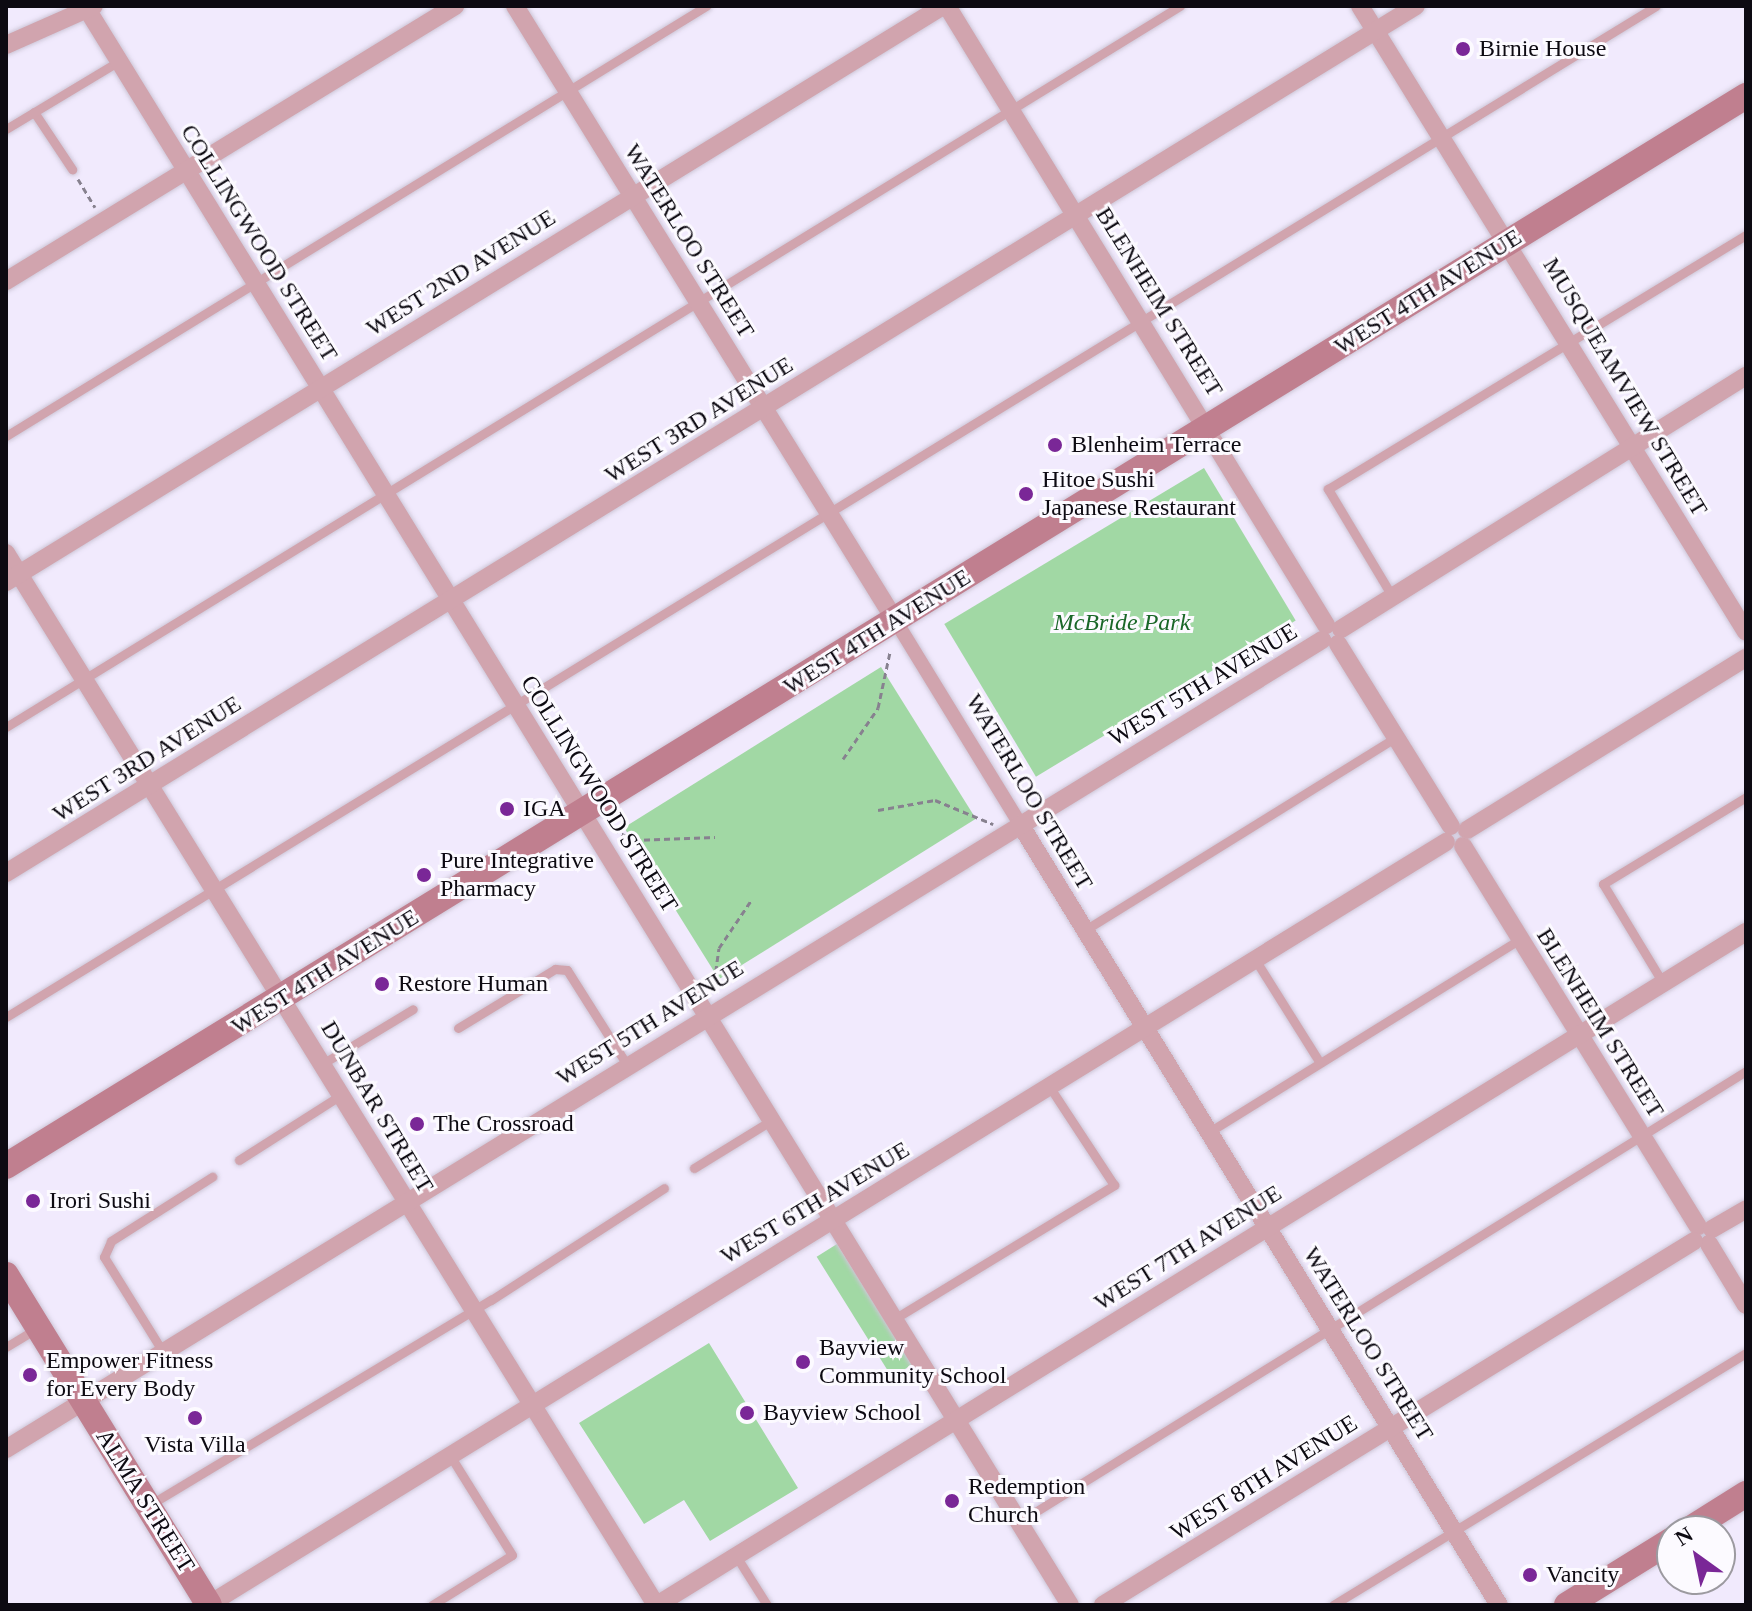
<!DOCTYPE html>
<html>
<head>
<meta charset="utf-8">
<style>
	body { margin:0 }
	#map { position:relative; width:1752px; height:1611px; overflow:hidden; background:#f1eafd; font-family:Georgia,serif }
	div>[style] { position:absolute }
	.green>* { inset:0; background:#a1d8a4; transform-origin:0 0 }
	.path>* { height:3px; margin-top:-1.5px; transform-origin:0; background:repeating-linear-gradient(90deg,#87818f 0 6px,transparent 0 10px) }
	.roads { filter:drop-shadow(0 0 2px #cdc6d7) drop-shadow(0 0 2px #cdc6d7) }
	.service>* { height:9px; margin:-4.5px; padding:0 4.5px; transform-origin:4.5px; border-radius:4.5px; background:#d1a4ae }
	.pedestrian>* { height:14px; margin:-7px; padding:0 7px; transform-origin:7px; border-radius:7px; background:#d1a4ae }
	.minor>* { height:18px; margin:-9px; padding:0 9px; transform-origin:9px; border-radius:9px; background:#d1a4ae }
	.secondary>* { height:26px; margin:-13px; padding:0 13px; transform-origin:13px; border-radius:13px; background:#c07f8f }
	.dots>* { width:22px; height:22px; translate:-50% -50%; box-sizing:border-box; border:4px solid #fcfaff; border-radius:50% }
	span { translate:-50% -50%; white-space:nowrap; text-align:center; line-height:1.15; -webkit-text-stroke:6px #fcfaff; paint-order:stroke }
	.poi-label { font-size:24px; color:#0d0a12 }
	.left { translate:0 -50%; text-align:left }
	.street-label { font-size:24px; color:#0d0a12 }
	.park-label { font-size:24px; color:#1a6728; font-style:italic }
	.frame { position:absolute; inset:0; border:8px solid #0d0a12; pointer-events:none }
	.north { position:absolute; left:1656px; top:1515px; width:80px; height:80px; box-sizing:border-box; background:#fcfaff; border:2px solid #9c9aa0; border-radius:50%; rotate:327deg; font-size:22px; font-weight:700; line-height:32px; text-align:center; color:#0d0a12 }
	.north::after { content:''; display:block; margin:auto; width:28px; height:36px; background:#7a2797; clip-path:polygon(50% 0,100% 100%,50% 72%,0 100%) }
</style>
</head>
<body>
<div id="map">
	<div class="green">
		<i style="left:1204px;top:468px;width:178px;height:303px;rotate:59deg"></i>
		<i style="left:881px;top:667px;width:179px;height:303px;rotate:58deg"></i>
		<i style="left:837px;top:1244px;width:142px;height:24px;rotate:58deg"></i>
		<i style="clip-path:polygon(709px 1343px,798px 1488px,710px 1541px,684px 1500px,644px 1524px,579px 1423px)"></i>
	</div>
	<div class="path">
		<i style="left:78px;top:179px;width:33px;rotate:59deg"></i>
		<i style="left:843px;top:759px;width:62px;rotate:-55.5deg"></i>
		<i style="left:878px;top:708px;width:57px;rotate:-77.9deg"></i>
		<i style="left:878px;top:810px;width:58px;rotate:-10deg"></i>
		<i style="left:935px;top:800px;width:63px;rotate:22.5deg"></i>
		<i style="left:613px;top:829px;width:24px;rotate:28deg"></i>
		<i style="left:634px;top:840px;width:81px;rotate:-2.1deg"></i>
		<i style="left:713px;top:991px;width:43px;rotate:-82.1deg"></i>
		<i style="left:719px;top:948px;width:59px;rotate:-56deg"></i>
	</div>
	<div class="roads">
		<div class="service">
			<i style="left:34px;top:112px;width:69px;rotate:56.3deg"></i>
			<i style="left:6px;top:129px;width:132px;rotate:-31deg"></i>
			<i style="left:6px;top:436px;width:822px;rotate:-31.56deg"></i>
			<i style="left:1392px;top:596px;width:125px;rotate:-120.9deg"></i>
			<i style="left:1328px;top:489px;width:489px;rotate:-31.3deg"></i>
			<i style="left:6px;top:727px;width:1378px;rotate:-31.56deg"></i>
			<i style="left:1085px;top:930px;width:368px;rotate:-31.8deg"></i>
			<i style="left:1256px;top:961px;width:120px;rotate:57.9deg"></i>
			<i style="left:1663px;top:983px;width:116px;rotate:-121.2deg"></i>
			<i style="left:1603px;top:884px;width:167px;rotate:-31.3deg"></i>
			<i style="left:6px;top:1017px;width:1935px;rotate:-31.5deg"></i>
			<i style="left:458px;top:1028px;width:114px;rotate:-31.3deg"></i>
			<i style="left:555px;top:969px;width:12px;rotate:5deg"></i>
			<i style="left:567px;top:970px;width:112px;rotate:57.7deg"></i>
			<i style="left:322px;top:1064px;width:106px;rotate:-31.1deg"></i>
			<i style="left:1209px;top:1132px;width:366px;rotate:-31.8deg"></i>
			<i style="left:239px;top:1160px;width:121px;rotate:-32.5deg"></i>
			<i style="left:694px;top:1168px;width:92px;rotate:-31.6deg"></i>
			<i style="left:894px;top:1319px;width:258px;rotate:-31.3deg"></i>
			<i style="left:1114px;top:1185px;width:115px;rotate:-123.3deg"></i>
			<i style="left:6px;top:1347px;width:35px;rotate:-31deg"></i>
			<i style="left:163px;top:1352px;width:112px;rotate:-121.8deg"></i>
			<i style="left:104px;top:1257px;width:17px;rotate:-66deg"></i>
			<i style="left:111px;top:1241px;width:120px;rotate:-32.4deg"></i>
			<i style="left:151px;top:1504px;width:397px;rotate:-31deg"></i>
			<i style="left:491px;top:1300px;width:206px;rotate:-32.9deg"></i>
			<i style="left:1019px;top:1522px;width:856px;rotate:-31.81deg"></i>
			<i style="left:736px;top:1556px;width:58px;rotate:57.7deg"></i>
			<i style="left:432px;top:1605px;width:94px;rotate:-32deg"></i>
			<i style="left:512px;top:1555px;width:115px;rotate:-121.9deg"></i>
			<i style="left:1333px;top:1605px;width:484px;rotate:-31.4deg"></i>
		</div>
		<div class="pedestrian">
			<i style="left:895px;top:620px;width:239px;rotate:58.5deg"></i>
		</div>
		<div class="minor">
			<i style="left:515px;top:6px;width:722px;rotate:58.25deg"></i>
			<i style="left:947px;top:6px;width:726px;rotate:58.52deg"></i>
			<i style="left:1360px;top:6px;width:735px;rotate:58.34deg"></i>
			<i style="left:87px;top:9px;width:1874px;rotate:58.37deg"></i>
			<i style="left:6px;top:45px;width:96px;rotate:-23.9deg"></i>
			<i style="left:6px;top:281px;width:527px;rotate:-31.49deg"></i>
			<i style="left:6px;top:553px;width:1237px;rotate:58.29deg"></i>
			<i style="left:6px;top:582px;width:1100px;rotate:-31.58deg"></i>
			<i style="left:1341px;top:629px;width:478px;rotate:-32deg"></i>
			<i style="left:1338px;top:644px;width:214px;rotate:58.2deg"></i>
			<i style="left:1020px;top:824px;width:916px;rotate:58.48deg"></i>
			<i style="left:1467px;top:830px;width:328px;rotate:-31.7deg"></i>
			<i style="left:1463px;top:846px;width:447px;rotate:58.3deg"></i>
			<i style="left:6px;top:873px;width:1655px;rotate:-31.59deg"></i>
			<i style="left:1712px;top:1229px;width:39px;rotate:-30deg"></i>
			<i style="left:1709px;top:1244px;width:71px;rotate:58.8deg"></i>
			<i style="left:6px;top:1449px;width:1545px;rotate:-31.58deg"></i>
			<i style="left:208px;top:1605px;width:1454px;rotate:-31.65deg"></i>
			<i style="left:657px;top:1605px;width:1280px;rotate:-31.72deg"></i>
			<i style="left:1103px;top:1605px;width:694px;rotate:-31.63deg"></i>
		</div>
		<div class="secondary">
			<i style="left:6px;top:1166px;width:2043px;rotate:-31.59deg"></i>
			<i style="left:6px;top:1275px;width:387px;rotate:58.4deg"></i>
			<i style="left:1687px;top:1531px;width:70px;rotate:-32.1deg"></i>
			<i style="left:1567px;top:1605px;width:123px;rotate:-31.8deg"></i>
		</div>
	</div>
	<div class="dots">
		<i style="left:1463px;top:49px;background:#7a2797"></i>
		<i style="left:1055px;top:445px;background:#7a2797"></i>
		<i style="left:1026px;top:494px;background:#7a2797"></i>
		<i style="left:507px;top:809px;background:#7a2797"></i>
		<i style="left:424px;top:875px;background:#7a2797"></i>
		<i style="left:382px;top:984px;background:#7a2797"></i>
		<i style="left:417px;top:1124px;background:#7a2797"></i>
		<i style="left:33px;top:1201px;background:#7a2797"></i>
		<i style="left:803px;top:1362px;background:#7a2797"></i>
		<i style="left:30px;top:1375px;background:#7a2797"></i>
		<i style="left:747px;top:1413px;background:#7a2797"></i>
		<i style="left:195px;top:1418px;background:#7a2797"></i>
		<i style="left:952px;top:1501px;background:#7a2797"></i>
		<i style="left:1530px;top:1575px;background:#7a2797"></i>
	</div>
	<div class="poi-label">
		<span class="left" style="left:1479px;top:49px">Birnie House</span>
		<span class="left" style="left:1071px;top:445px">Blenheim Terrace</span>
		<span class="left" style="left:1042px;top:494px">Hitoe Sushi<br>Japanese Restaurant</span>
		<span class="left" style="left:523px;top:809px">IGA</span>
		<span class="left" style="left:440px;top:875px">Pure Integrative<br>Pharmacy</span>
		<span class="left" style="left:398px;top:984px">Restore Human</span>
		<span class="left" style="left:433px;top:1124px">The Crossroad</span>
		<span class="left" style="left:49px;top:1201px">Irori Sushi</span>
		<span class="left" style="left:819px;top:1362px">Bayview<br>Community School</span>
		<span class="left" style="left:46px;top:1375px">Empower Fitness<br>for Every Body</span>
		<span class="left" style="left:763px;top:1413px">Bayview School</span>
		<span style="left:195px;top:1445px">Vista Villa</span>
		<span class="left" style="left:968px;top:1501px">Redemption<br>Church</span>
		<span class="left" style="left:1546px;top:1575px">Vancity</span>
	</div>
	<div class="street-label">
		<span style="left:689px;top:241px;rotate:58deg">WATERLOO STREET</span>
		<span style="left:259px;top:243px;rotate:58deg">COLLINGWOOD STREET</span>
		<span style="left:461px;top:273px;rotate:-32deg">WEST 2ND AVENUE</span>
		<span style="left:1428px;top:292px;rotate:-32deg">WEST 4TH AVENUE</span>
		<span style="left:1159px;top:302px;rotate:58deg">BLENHEIM STREET</span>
		<span style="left:1625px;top:387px;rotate:59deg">MUSQUEAMVIEW STREET</span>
		<span style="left:699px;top:420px;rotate:-32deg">WEST 3RD AVENUE</span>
		<span style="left:877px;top:632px;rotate:-32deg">WEST 4TH AVENUE</span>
		<span style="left:1203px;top:685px;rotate:-31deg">WEST 5TH AVENUE</span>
		<span style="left:147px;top:759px;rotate:-32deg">WEST 3RD AVENUE</span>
		<span style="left:1029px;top:792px;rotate:59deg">WATERLOO STREET</span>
		<span style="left:599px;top:794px;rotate:58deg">COLLINGWOOD STREET</span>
		<span style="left:325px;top:972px;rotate:-32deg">WEST 4TH AVENUE</span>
		<span style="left:650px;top:1023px;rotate:-32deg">WEST 5TH AVENUE</span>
		<span style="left:1600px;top:1023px;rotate:58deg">BLENHEIM STREET</span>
		<span style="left:377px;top:1107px;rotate:59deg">DUNBAR STREET</span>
		<span style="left:815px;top:1203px;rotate:-31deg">WEST 6TH AVENUE</span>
		<span style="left:1188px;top:1248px;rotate:-32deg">WEST 7TH AVENUE</span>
		<span style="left:1368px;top:1344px;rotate:58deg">WATERLOO STREET</span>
		<span style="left:1264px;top:1478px;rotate:-32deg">WEST 8TH AVENUE</span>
		<span style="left:145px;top:1501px;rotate:58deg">ALMA STREET</span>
	</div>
	<div class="park-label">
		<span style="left:1122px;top:623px">McBride Park</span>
	</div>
	<div class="frame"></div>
	<div class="north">N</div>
</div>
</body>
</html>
